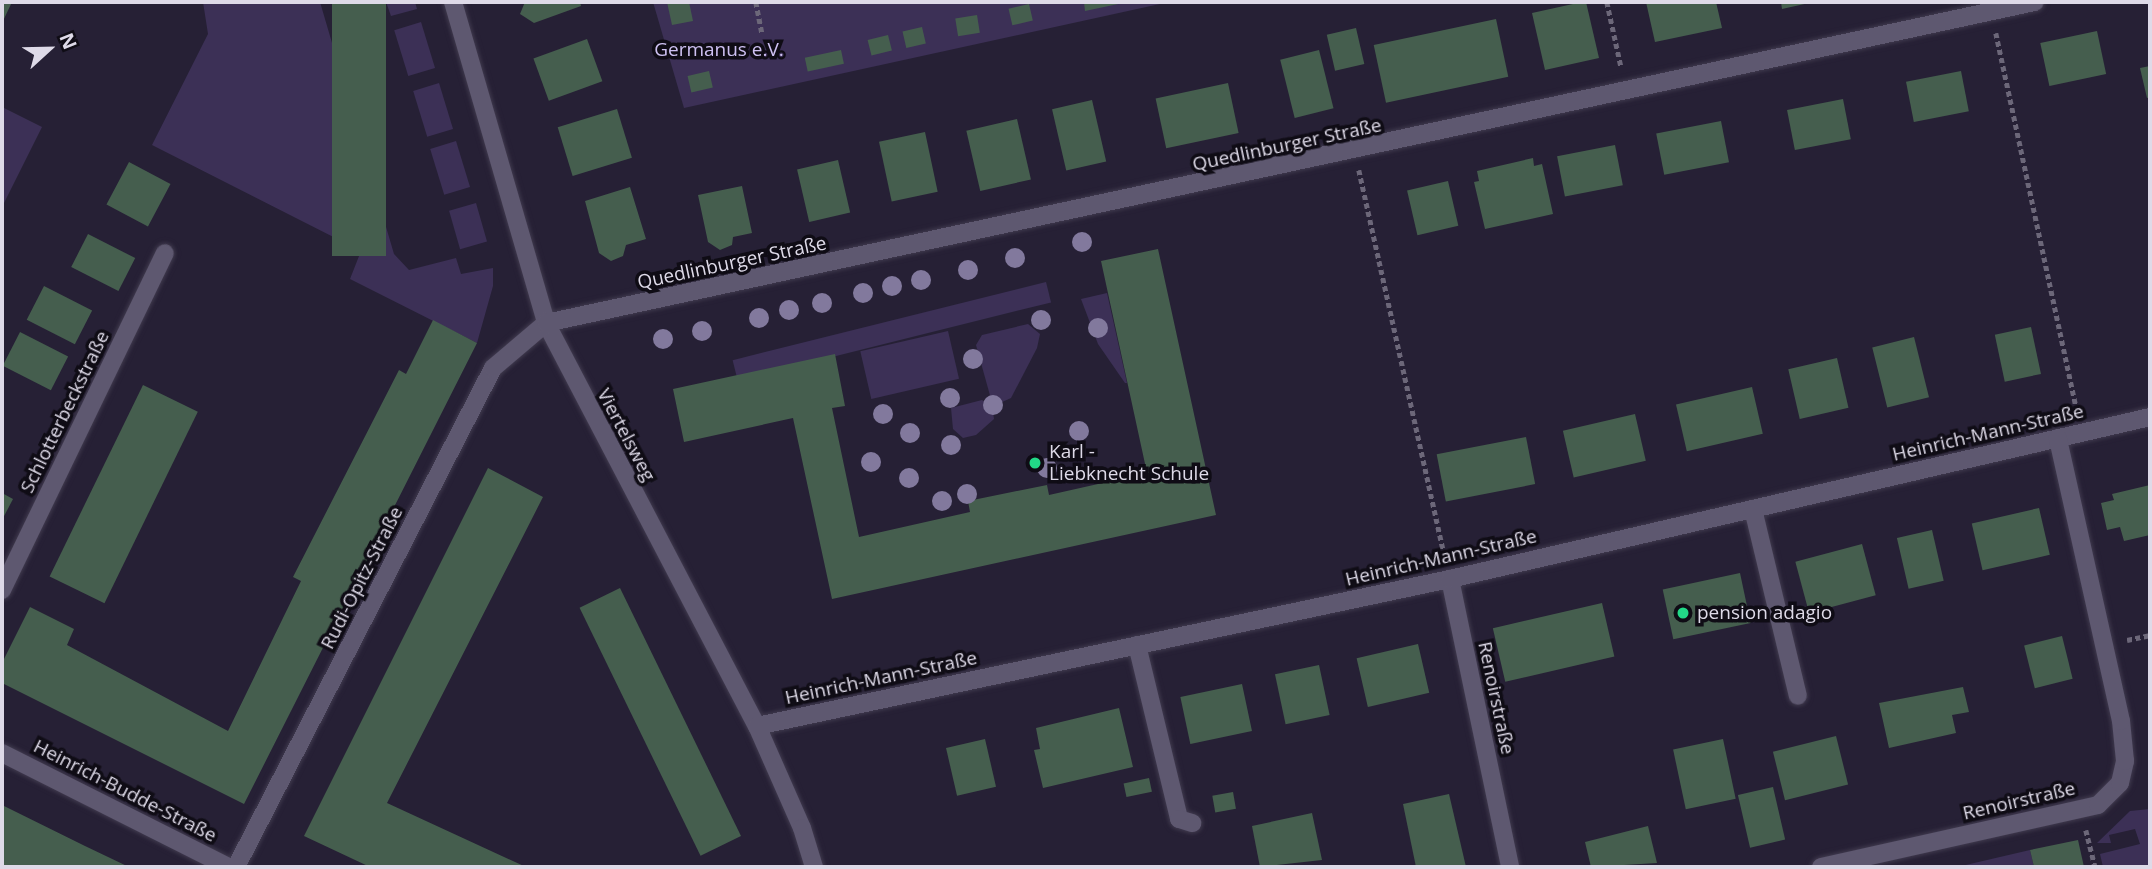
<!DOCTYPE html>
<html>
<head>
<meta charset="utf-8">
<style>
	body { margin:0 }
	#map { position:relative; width:2152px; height:869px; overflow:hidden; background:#262035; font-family:"Open Sans",sans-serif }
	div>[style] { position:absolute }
	.green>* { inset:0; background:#3c3056; transform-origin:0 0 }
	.building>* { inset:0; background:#455e4e; transform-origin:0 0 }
	.path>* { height:4.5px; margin-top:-2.25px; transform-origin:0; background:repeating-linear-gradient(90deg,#6c6779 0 5px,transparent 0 8.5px) }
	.roads { filter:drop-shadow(0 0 2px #403a4e) drop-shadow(0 0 2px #403a4e) }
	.minor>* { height:18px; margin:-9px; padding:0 9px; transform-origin:9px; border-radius:9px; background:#5e5870 }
	.trees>* { width:20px; height:20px; margin:-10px; border-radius:50%; background:#82799d }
	.dots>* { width:19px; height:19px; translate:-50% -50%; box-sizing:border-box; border:4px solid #0f0c15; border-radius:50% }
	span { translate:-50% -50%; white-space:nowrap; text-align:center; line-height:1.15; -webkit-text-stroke:7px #0f0c15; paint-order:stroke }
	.park-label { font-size:19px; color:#cec1f2 }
	.street-label { font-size:19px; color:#dedae8 }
	.poi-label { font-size:19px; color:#dedae8 }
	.left { translate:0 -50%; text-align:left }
	.frame { position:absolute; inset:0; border:4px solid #dedae8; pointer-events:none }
	.north { position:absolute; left:14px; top:14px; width:70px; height:70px; -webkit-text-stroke:5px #0f0c15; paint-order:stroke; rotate:68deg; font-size:19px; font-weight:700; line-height:28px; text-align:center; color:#dedae8 }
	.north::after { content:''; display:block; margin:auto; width:24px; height:32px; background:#dedae8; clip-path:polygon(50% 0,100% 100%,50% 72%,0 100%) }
</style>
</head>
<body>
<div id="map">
	<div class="green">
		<i style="clip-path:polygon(203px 2px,320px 2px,394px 254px,409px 270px,456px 258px,461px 274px,493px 268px,493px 286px,477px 343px,350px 279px,361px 251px,152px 145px,208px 34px)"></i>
		<i style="clip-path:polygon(386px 2px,415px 2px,417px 9px,391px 16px)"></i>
		<i style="clip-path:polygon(653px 2px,1169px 2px,684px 108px)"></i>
		<i style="left:421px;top:22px;width:48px;height:28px;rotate:73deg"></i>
		<i style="left:439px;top:83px;width:48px;height:27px;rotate:73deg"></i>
		<i style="clip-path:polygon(2px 107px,42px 127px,2px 207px)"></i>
		<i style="left:456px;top:141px;width:48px;height:27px;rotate:73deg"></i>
		<i style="left:476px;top:203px;width:40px;height:28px;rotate:74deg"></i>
		<i style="left:1046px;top:282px;width:21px;height:323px;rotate:76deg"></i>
		<i style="clip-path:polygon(1107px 293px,1127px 383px,1125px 383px,1098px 344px,1081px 299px)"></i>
		<i style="clip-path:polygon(1028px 324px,1040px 334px,1037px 348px,1011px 398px,1000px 403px,991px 399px,976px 345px,982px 335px)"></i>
		<i style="left:948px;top:331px;width:49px;height:90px;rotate:77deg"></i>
		<i style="clip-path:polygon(982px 400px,992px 406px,994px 419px,976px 435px,963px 438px,953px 429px,951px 408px)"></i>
		<i style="clip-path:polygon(2150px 809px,2150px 867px,2103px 867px,2100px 854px,2140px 844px,2135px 829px,2109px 835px,2111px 843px,2097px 843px,2130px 811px)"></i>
		<i style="clip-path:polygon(2030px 850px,2034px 867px,1957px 867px)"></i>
	</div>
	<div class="building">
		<i style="clip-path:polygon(2px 2px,12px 2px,2px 23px)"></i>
		<i style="left:332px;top:2px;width:54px;height:254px"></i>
		<i style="clip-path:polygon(525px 2px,580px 2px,581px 6px,534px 23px,520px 14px)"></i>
		<i style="clip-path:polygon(667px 2px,689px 2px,693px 21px,672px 25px)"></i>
		<i style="clip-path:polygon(1084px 2px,1123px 2px,1123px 3px,1085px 11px)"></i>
		<i style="clip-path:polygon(1582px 2px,1586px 2px,1599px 58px,1545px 70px,1532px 13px)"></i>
		<i style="clip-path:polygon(1646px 2px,1716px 2px,1722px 28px,1655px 42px)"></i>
		<i style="clip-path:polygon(1781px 2px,1809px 2px,1809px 3px,1782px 9px)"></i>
		<i style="left:1029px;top:4px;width:17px;height:21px;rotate:77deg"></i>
		<i style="left:977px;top:15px;width:18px;height:22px;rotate:81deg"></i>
		<i style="left:1496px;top:19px;width:59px;height:125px;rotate:78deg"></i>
		<i style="left:922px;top:27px;width:17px;height:20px;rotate:77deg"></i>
		<i style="left:1356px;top:28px;width:37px;height:30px;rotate:77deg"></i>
		<i style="left:2097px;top:31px;width:44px;height:58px;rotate:78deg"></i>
		<i style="left:888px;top:35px;width:16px;height:21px;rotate:76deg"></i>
		<i style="left:587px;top:39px;width:45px;height:57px;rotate:70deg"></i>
		<i style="left:841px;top:50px;width:14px;height:37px;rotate:78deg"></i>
		<i style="left:1319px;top:50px;width:60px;height:40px;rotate:76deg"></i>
		<i style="clip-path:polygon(2150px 66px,2150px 97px,2147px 98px,2140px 68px)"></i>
		<i style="left:709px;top:71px;width:17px;height:22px;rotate:77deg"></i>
		<i style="left:1961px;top:71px;width:41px;height:56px;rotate:79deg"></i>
		<i style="left:1228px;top:83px;width:51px;height:74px;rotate:78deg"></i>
		<i style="left:1843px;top:99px;width:41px;height:57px;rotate:79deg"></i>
		<i style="left:1092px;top:100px;width:63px;height:41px;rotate:77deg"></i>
		<i style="left:617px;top:109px;width:51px;height:62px;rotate:73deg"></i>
		<i style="left:1017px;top:119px;width:62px;height:52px;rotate:77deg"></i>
		<i style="left:1721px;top:121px;width:42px;height:66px;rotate:79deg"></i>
		<i style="left:925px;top:132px;width:61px;height:47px;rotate:78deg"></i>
		<i style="left:1615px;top:145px;width:41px;height:59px;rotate:79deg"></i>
		<i style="clip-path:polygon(1533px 158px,1534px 166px,1542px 164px,1553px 214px,1485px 229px,1474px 182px,1479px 181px,1477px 171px)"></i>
		<i style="left:838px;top:160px;width:54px;height:42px;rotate:77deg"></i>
		<i style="left:129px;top:162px;width:47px;height:48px;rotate:28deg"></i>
		<i style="left:1448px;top:181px;width:46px;height:42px;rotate:77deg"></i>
		<i style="clip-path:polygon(742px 186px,752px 233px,733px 237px,732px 245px,720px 250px,708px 242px,698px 195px)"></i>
		<i style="clip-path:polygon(630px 187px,646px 239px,626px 245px,623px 256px,611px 261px,599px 253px,585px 201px)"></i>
		<i style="left:88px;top:234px;width:53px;height:37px;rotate:27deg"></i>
		<i style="clip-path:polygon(1158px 249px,1216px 515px,832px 599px,793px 418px,684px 442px,673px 389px,835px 354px,845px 406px,832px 408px,859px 537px,970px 512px,968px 501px,1047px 485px,1049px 495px,1147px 473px,1101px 261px)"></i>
		<i style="left:44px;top:286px;width:54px;height:38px;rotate:27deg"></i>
		<i style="clip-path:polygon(433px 320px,477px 343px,244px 804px,2px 683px,2px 663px,30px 607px,74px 629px,67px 645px,228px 731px,301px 581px,293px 577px,399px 370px,406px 374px)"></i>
		<i style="left:2031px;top:327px;width:48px;height:37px;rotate:78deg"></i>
		<i style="left:20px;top:332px;width:54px;height:38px;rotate:27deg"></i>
		<i style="left:1914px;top:337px;width:62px;height:43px;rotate:76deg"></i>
		<i style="left:1837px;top:358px;width:51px;height:50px;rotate:77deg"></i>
		<i style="left:143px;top:385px;width:61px;height:213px;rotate:26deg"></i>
		<i style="left:1752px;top:387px;width:48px;height:78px;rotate:77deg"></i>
		<i style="left:1635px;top:414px;width:48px;height:74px;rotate:77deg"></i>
		<i style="left:1526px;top:437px;width:48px;height:91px;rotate:79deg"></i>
		<i style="clip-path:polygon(488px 468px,543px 497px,387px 803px,526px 867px,370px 867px,304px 836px)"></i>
		<i style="clip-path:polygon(2150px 485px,2150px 535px,2124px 541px,2120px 527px,2107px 530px,2101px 503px,2114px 500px,2112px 494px)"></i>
		<i style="clip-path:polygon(2px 493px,13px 499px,2px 520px)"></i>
		<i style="left:2039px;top:508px;width:48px;height:69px;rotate:77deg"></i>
		<i style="left:1932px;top:530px;width:52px;height:36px;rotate:77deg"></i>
		<i style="left:1862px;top:544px;width:53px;height:69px;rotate:75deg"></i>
		<i style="left:1740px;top:573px;width:51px;height:79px;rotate:78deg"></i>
		<i style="left:620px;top:588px;width:276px;height:45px;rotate:64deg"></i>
		<i style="left:1602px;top:603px;width:55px;height:112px;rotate:77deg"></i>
		<i style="left:2062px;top:636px;width:44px;height:39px;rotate:76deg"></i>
		<i style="left:1418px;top:644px;width:50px;height:63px;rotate:77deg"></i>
		<i style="left:1319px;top:665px;width:51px;height:45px;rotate:78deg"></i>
		<i style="left:1242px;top:684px;width:48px;height:63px;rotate:78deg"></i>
		<i style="clip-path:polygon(1963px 687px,1969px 712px,1952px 715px,1956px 733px,1889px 748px,1879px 703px)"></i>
		<i style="clip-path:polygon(1119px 708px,1133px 767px,1043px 788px,1034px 750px,1040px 749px,1036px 728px)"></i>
		<i style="left:1836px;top:736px;width:50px;height:65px;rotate:76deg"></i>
		<i style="left:985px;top:739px;width:49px;height:40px;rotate:77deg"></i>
		<i style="left:1723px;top:739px;width:61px;height:51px;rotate:78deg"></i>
		<i style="left:1149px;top:778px;width:14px;height:26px;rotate:78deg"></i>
		<i style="left:1773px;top:787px;width:54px;height:36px;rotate:77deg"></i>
		<i style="left:1233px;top:792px;width:17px;height:21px;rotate:80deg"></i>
		<i style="clip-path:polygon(1449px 794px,1466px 867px,1416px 867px,1403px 804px)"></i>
		<i style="clip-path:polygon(2px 805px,85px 846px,129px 867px,2px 867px)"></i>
		<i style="clip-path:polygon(1312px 813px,1322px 860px,1260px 867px,1252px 826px)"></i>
		<i style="clip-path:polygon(1648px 826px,1657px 863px,1591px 867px,1585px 842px)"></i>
		<i style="clip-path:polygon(2078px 840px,2084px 867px,2034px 867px,2030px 850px)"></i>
	</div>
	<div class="path">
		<i style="left:756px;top:2px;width:31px;rotate:79deg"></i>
		<i style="left:1607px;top:2px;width:66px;rotate:77.7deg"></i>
		<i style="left:1996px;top:33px;width:387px;rotate:77.9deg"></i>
		<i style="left:1359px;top:170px;width:397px;rotate:77.5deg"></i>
		<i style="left:2127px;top:640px;width:24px;rotate:-12deg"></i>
		<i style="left:2086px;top:830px;width:38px;rotate:76deg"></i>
	</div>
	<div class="roads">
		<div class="minor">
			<i style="left:453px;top:2px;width:334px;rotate:73.8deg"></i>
			<i style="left:546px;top:323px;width:455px;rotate:62.4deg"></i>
			<i style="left:757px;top:726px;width:111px;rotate:66.2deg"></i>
			<i style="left:802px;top:828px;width:41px;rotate:72.9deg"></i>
			<i style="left:1753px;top:509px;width:192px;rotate:76.5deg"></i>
			<i style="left:1450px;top:579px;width:294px;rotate:78.2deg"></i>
			<i style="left:2px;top:590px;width:374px;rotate:-64.2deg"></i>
			<i style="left:1137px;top:645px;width:179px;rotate:76.4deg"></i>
			<i style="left:1179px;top:819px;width:14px;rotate:17deg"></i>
			<i style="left:757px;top:726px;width:708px;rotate:-11.98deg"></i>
			<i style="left:1450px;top:579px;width:719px;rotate:-13.03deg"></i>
			<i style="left:2px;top:753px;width:254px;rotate:26.7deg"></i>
			<i style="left:236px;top:867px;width:561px;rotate:-62.75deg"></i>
			<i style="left:493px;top:368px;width:70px;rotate:-40.3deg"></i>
			<i style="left:546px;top:323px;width:1523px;rotate:-12.17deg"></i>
			<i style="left:1821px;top:867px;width:284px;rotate:-12.6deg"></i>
			<i style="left:2098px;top:805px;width:31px;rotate:-45deg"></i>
			<i style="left:2120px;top:783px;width:23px;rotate:-77deg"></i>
			<i style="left:2125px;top:761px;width:40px;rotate:-95.7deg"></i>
			<i style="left:2121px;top:721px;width:290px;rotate:-102.6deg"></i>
		</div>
	</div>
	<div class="trees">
		<i style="left:1082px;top:242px"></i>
		<i style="left:1015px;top:258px"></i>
		<i style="left:968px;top:270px"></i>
		<i style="left:921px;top:280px"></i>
		<i style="left:892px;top:286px"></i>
		<i style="left:863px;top:293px"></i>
		<i style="left:822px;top:303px"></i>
		<i style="left:789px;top:310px"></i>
		<i style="left:759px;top:318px"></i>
		<i style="left:1041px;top:320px"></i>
		<i style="left:1098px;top:328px"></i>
		<i style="left:702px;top:331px"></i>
		<i style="left:663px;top:339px"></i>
		<i style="left:973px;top:359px"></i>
		<i style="left:950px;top:398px"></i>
		<i style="left:993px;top:405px"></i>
		<i style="left:883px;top:414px"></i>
		<i style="left:1079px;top:431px"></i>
		<i style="left:910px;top:433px"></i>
		<i style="left:951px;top:445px"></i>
		<i style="left:871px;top:462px"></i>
		<i style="left:1047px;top:468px"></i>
		<i style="left:909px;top:478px"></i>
		<i style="left:967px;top:494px"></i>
		<i style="left:942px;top:501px"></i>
	</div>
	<div class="dots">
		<i style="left:1035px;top:463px;background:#22d887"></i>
		<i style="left:1683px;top:613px;background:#22d887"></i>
	</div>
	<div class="park-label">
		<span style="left:719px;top:50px">Germanus e.V.</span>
	</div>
	<div class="street-label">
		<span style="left:1287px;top:145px;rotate:-12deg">Quedlinburger Straße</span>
		<span style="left:732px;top:263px;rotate:-12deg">Quedlinburger Straße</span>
		<span style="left:65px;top:412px;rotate:-64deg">Schlotterbeckstraße</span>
		<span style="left:1988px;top:433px;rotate:-13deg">Heinrich-Mann-Straße</span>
		<span style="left:626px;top:435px;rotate:62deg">Viertelsweg</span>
		<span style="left:1441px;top:558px;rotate:-13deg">Heinrich-Mann-Straße</span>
		<span style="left:362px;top:578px;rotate:-63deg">Rudi-Opitz-Straße</span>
		<span style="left:881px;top:678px;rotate:-12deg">Heinrich-Mann-Straße</span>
		<span style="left:1496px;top:698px;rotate:78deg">Renoirstraße</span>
		<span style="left:125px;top:791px;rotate:27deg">Heinrich-Budde-Straße</span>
		<span style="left:2019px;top:801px;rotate:-13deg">Renoirstraße</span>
	</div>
	<div class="poi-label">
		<span class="left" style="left:1049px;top:463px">Karl -<br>Liebknecht Schule</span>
		<span class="left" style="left:1697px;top:613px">pension adagio</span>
	</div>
	<div class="frame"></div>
	<div class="north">N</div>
</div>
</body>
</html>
